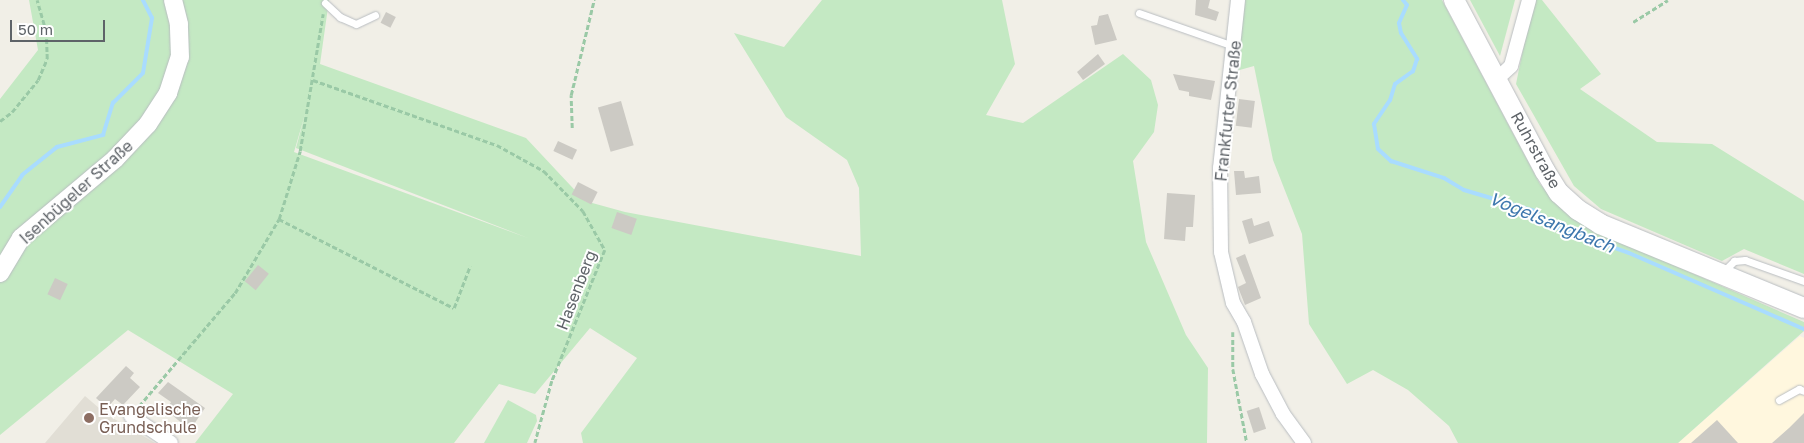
<!DOCTYPE html>
<html>
<head>
<meta charset="utf-8">
<style>
	body { margin:0 }
	#map { position:relative; width:1804px; height:443px; overflow:hidden; background:#f1efe7; font-family:"Golos Text",sans-serif }
	div>[style] { position:absolute }
	.commercial>* { inset:0; background:#fff7de }
	.education>* { inset:0; background:#e1ded5 }
	.green>* { inset:0; background:#c4e9c3 }
	.stream>* { height:4px; margin:-2px; padding:0 2px; transform-origin:2px; border-radius:2px; background:#a9dcff }
	.building>* { inset:0; background:#cccac4; transform-origin:0 0 }
	.path>* { height:2.5px; margin-top:-1.25px; transform-origin:0; background:repeating-linear-gradient(90deg,#9ac9a6 0 5px,transparent 0 7.5px) }
	.roads { filter:drop-shadow(0 0 1px #b9bdc1) drop-shadow(0 0 1px #b9bdc1) }
	.service>* { height:7px; margin:-3.5px; padding:0 3.5px; transform-origin:3.5px; border-radius:3.5px; background:#fff }
	.minor>* { height:14px; margin:-7px; padding:0 7px; transform-origin:7px; border-radius:7px; background:#fff }
	.tertiary>* { height:18px; margin:-9px; padding:0 9px; transform-origin:9px; border-radius:9px; background:#fff }
	.secondary>* { height:20px; margin:-10px; padding:0 10px; transform-origin:10px; border-radius:10px; background:#fff }
	.dots>* { width:14px; height:14px; translate:-50% -50%; box-sizing:border-box; border:2px solid #fff; border-radius:50% }
	span { translate:-50% -50%; white-space:nowrap; text-align:center; line-height:1.15; -webkit-text-stroke:4px #fff; paint-order:stroke }
	.street-label { font-size:16px; color:#5e6368 }
	.education-label { font-size:16px; color:#785e54 }
	.left { translate:0 -50%; text-align:left }
	.water-label { font-size:18px; color:#3d77ad; font-style:italic }
	.scale { position:absolute; left:10px; top:20px; width:95px; height:22px; box-sizing:border-box; border:2px solid #5e6368; border-top:0; padding-left:6px; font-size:15px; line-height:18px; white-space:nowrap; color:#5e6368; -webkit-text-stroke:4px #fff; paint-order:stroke }
</style>
</head>
<body>
<div id="map">
	<div class="commercial">
		<i style="clip-path:polygon(1800px 336px,1804px 338px,1804px 443px,1678px 443px)"></i>
	</div>
	<div class="education">
		<i style="clip-path:polygon(85px 396px,106px 414px,155px 443px,45px 443px)"></i>
	</div>
	<div class="green">
		<i style="clip-path:polygon(evenodd,29px 0,329px 0,320px 64px,526px 138px,585px 201px,625px 212px,861px 256px,859px 188px,847px 160px,786px 117px,734px 33px,784px 47px,822px 0,1002px 0,1015px 64px,986px 115px,1023px 123px,1123px 54px,1151px 80px,1158px 105px,1154px 132px,1133px 161px,1146px 242px,1186px 335px,1208px 368px,1207px 443px,583px 443px,581px 433px,637px 358px,590px 328px,535px 394px,499px 384px,454px 443px,195px 443px,233px 394px,128px 330px,0 435px,0 99px,38px 50px,29px 0,306px 111px,296px 148px,528px 238px,294px 152px,306px 111px)"></i>
		<i style="clip-path:polygon(1245px 0,1442px 0,1540px 184px,1561px 208px,1591px 229px,1804px 322px,1804px 331px,1678px 443px,1458px 443px,1449px 426px,1408px 390px,1373px 370px,1347px 384px,1309px 324px,1302px 234px,1273px 160px,1254px 66px,1236px 71px)"></i>
		<i style="clip-path:polygon(1470px 0,1515px 0,1500px 56px)"></i>
		<i style="clip-path:polygon(1533px 0,1542px 0,1601px 74px,1580px 89px,1657px 142px,1712px 144px,1804px 201px,1804px 274px,1744px 249px,1722px 261px,1601px 209px,1574px 186px,1516px 84px)"></i>
		<i style="clip-path:polygon(508px 400px,536px 415px,537px 421px,527px 443px,484px 443px)"></i>
	</div>
	<div class="stream">
		<i style="left:1403px;top:0;width:6px;rotate:51deg"></i>
		<i style="left:1407px;top:5px;width:20px;rotate:114deg"></i>
		<i style="left:1399px;top:23px;width:10px;rotate:79deg"></i>
		<i style="left:1401px;top:33px;width:31px;rotate:58deg"></i>
		<i style="left:1417px;top:59px;width:13px;rotate:108deg"></i>
		<i style="left:1413px;top:71px;width:22px;rotate:144deg"></i>
		<i style="left:1395px;top:84px;width:17px;rotate:107deg"></i>
		<i style="left:1390px;top:100px;width:29px;rotate:124deg"></i>
		<i style="left:1374px;top:124px;width:25px;rotate:81deg"></i>
		<i style="left:1378px;top:149px;width:18px;rotate:43deg"></i>
		<i style="left:1391px;top:161px;width:56px;rotate:17.8deg"></i>
		<i style="left:1444px;top:178px;width:23px;rotate:31deg"></i>
		<i style="left:1464px;top:190px;width:74px;rotate:16.5deg"></i>
		<i style="left:1535px;top:211px;width:29px;rotate:36deg"></i>
		<i style="left:1558px;top:228px;width:75px;rotate:19.4deg"></i>
		<i style="left:1629px;top:253px;width:191px;rotate:23.5deg"></i>
		<i style="left:0;top:207px;width:39px;rotate:-55deg"></i>
		<i style="left:22px;top:175px;width:45px;rotate:-38.7deg"></i>
		<i style="left:57px;top:147px;width:48px;rotate:-14.6deg"></i>
		<i style="left:103px;top:135px;width:34px;rotate:-73deg"></i>
		<i style="left:113px;top:103px;width:42px;rotate:-45deg"></i>
		<i style="left:143px;top:73px;width:56px;rotate:-80.7deg"></i>
		<i style="left:152px;top:18px;width:20px;rotate:-117deg"></i>
	</div>
	<div class="building">
		<i style="clip-path:polygon(1196px 0,1210px 0,1208px 8px,1219px 12px,1216px 21px,1195px 15px)"></i>
		<i style="left:386px;top:12px;width:11px;height:12px;rotate:27deg"></i>
		<i style="clip-path:polygon(1108px 14px,1117px 40px,1095px 45px,1091px 26px,1097px 25px,1099px 16px)"></i>
		<i style="clip-path:polygon(1098px 54px,1105px 64px,1083px 80px,1077px 72px)"></i>
		<i style="clip-path:polygon(1173px 74px,1215px 81px,1211px 100px,1189px 96px,1189px 92px,1179px 90px)"></i>
		<i style="left:1239px;top:99px;width:16px;height:27px;rotate:7deg"></i>
		<i style="left:621px;top:101px;width:46px;height:24px;rotate:74deg"></i>
		<i style="left:558px;top:141px;width:21px;height:11px;rotate:25deg"></i>
		<i style="clip-path:polygon(1234px 171px,1244px 171px,1245px 178px,1259px 176px,1261px 193px,1236px 195px)"></i>
		<i style="left:578px;top:182px;width:22px;height:14px;rotate:27deg"></i>
		<i style="clip-path:polygon(1167px 193px,1195px 195px,1193px 227px,1186px 227px,1185px 241px,1164px 239px)"></i>
		<i style="left:617px;top:212px;width:21px;height:17px;rotate:19deg"></i>
		<i style="clip-path:polygon(1252px 218px,1254px 226px,1269px 221px,1274px 236px,1249px 244px,1242px 221px)"></i>
		<i style="clip-path:polygon(1245px 254px,1261px 298px,1245px 305px,1238px 287px,1246px 283px,1236px 258px)"></i>
		<i style="left:258px;top:265px;width:14px;height:21px;rotate:39deg"></i>
		<i style="left:55px;top:278px;width:14px;height:18px;rotate:25deg"></i>
		<i style="clip-path:polygon(126px 366px,134px 373px,130px 378px,140px 387px,123px 405px,115px 399px,107px 408px,96px 398px)"></i>
		<i style="clip-path:polygon(168px 382px,205px 408px,190px 430px,166px 410px,171px 402px,158px 393px)"></i>
		<i style="left:1259px;top:407px;width:23px;height:13px;rotate:72deg"></i>
		<i style="clip-path:polygon(1804px 413px,1804px 443px,1772px 443px,1789px 428px)"></i>
		<i style="clip-path:polygon(1717px 420px,1738px 443px,1691px 443px)"></i>
	</div>
	<div class="path">
		<i style="left:1633px;top:22px;width:41px;rotate:-32.2deg"></i>
		<i style="left:313px;top:80px;width:195px;rotate:19.5deg"></i>
		<i style="left:497px;top:145px;width:54px;rotate:29deg"></i>
		<i style="left:544px;top:171px;width:56px;rotate:45.7deg"></i>
		<i style="left:583px;top:211px;width:45px;rotate:60.6deg"></i>
		<i style="left:605px;top:250px;width:141px;rotate:112deg"></i>
		<i style="left:552px;top:381px;width:64px;rotate:105.3deg"></i>
		<i style="left:0;top:121px;width:15px;rotate:-37deg"></i>
		<i style="left:12px;top:112px;width:41px;rotate:-50.9deg"></i>
		<i style="left:38px;top:80px;width:23px;rotate:-67deg"></i>
		<i style="left:47px;top:59px;width:27px;rotate:-92deg"></i>
		<i style="left:46px;top:32px;width:33px;rotate:-106deg"></i>
		<i style="left:572px;top:128px;width:33px;rotate:-92deg"></i>
		<i style="left:571px;top:95px;width:98px;rotate:-76.4deg"></i>
		<i style="left:279px;top:219px;width:196px;rotate:27deg"></i>
		<i style="left:454px;top:308px;width:45px;rotate:-69.1deg"></i>
		<i style="left:1233px;top:332px;width:37px;rotate:90deg"></i>
		<i style="left:1233px;top:369px;width:75px;rotate:79.3deg"></i>
		<i style="left:139px;top:406px;width:148px;rotate:-49.7deg"></i>
		<i style="left:235px;top:293px;width:86px;rotate:-59.3deg"></i>
		<i style="left:279px;top:219px;width:71px;rotate:-72.8deg"></i>
		<i style="left:300px;top:151px;width:139px;rotate:-80.5deg"></i>
	</div>
	<div class="roads">
		<div class="service">
			<i style="left:325px;top:3px;width:21px;rotate:43deg"></i>
			<i style="left:340px;top:17px;width:17px;rotate:24deg"></i>
			<i style="left:356px;top:24px;width:21px;rotate:-25deg"></i>
			<i style="left:1139px;top:13px;width:100px;rotate:19.3deg"></i>
			<i style="left:1723px;top:272px;width:16px;rotate:-45deg"></i>
			<i style="left:1734px;top:261px;width:11px;rotate:-5deg"></i>
			<i style="left:1745px;top:260px;width:63px;rotate:19.6deg"></i>
			<i style="left:1779px;top:400px;width:23px;rotate:-29deg"></i>
			<i style="left:1799px;top:389px;width:5px;rotate:22deg"></i>
		</div>
		<div class="minor">
			<i style="left:1238px;top:0;width:169px;rotate:96.1deg"></i>
			<i style="left:1220px;top:168px;width:84px;rotate:89.3deg"></i>
			<i style="left:1221px;top:252px;width:52px;rotate:76.8deg"></i>
			<i style="left:1233px;top:303px;width:22px;rotate:60deg"></i>
			<i style="left:1244px;top:322px;width:55px;rotate:70.9deg"></i>
			<i style="left:1262px;top:374px;width:45px;rotate:62.3deg"></i>
			<i style="left:1283px;top:414px;width:36px;rotate:54deg"></i>
			<i style="left:1497px;top:79px;width:19px;rotate:-43deg"></i>
			<i style="left:1511px;top:66px;width:68px;rotate:-74.7deg"></i>
			<i style="left:131px;top:416px;width:48px;rotate:34deg"></i>
		</div>
		<div class="tertiary">
			<i style="left:0;top:273px;width:41px;rotate:-59deg"></i>
			<i style="left:21px;top:238px;width:123px;rotate:-40deg"></i>
			<i style="left:115px;top:159px;width:48px;rotate:-46.7deg"></i>
			<i style="left:148px;top:124px;width:37px;rotate:-57deg"></i>
			<i style="left:168px;top:93px;width:38px;rotate:-72deg"></i>
			<i style="left:180px;top:57px;width:33px;rotate:-92deg"></i>
			<i style="left:179px;top:24px;width:25px;rotate:-104deg"></i>
		</div>
		<div class="secondary">
			<i style="left:1454px;top:0;width:194px;rotate:62deg"></i>
			<i style="left:1545px;top:171px;width:26px;rotate:58deg"></i>
			<i style="left:1559px;top:193px;width:25px;rotate:42deg"></i>
			<i style="left:1578px;top:210px;width:26px;rotate:32deg"></i>
			<i style="left:1600px;top:224px;width:221px;rotate:22.4deg"></i>
		</div>
	</div>
	<div class="dots">
		<i style="left:89px;top:418px;background:#8d6e63"></i>
	</div>
	<div class="street-label">
		<span style="left:1228px;top:111px;rotate:-84deg">Frankfurter Straße</span>
		<span style="left:1536px;top:150px;rotate:61deg">Ruhrstraße</span>
		<span style="left:76px;top:192px;rotate:-42deg">Isenbügeler Straße</span>
		<span style="left:576px;top:290px;rotate:-69deg">Hasenberg</span>
	</div>
	<div class="education-label">
		<span class="left" style="left:99px;top:418px">Evangelische<br>Grundschule</span>
	</div>
	<div class="water-label">
		<span style="left:1552px;top:222px;rotate:22deg">Vogelsangbach</span>
	</div>
	<div class="scale">50 m</div>
</div>
</body>
</html>
